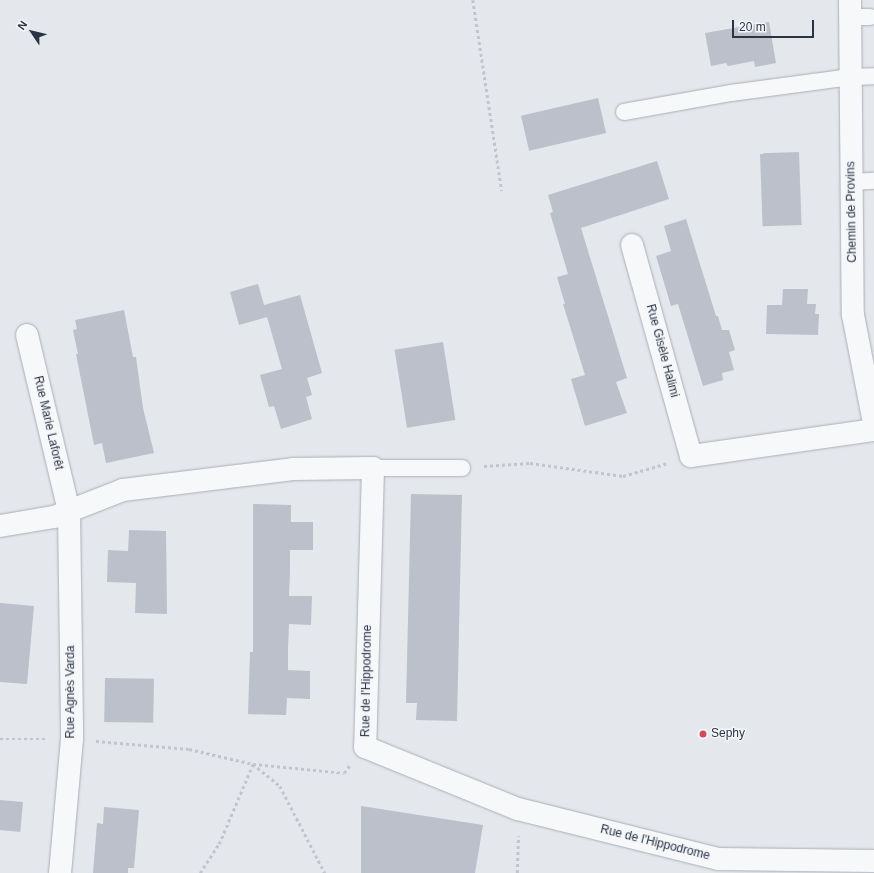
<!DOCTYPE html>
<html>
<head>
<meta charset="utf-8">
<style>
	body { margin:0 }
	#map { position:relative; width:874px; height:873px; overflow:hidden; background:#e4e7ec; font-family:Helvetica,sans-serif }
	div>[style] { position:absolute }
	.building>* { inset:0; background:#bbc0ca; transform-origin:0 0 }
	.path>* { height:2.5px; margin-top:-1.25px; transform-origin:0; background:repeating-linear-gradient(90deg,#c2c5cb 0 3px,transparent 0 6px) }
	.roads { filter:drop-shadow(0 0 1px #a9aeb7) drop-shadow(0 0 1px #a9aeb7) }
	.lane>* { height:16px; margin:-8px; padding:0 8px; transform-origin:8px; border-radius:8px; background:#f7f8fa }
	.street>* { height:22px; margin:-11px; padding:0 11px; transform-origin:11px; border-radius:11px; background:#f7f8fa }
	.dots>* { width:11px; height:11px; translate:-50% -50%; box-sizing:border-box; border:2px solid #f4f6f9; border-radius:50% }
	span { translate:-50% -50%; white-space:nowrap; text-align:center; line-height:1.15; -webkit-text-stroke:3px #f4f6f9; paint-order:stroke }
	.street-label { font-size:12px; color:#2b3445 }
	.poi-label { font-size:12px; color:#2b3445 }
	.left { translate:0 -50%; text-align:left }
	.north { position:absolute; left:12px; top:12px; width:40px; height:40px; -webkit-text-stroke:3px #f4f6f9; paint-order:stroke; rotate:305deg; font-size:11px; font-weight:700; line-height:16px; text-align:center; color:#2b3445 }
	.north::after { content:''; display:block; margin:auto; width:14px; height:18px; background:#2b3445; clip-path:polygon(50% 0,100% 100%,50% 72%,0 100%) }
	.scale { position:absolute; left:732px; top:20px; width:82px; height:18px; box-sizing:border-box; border:2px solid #2b3445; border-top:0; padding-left:5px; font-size:12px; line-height:14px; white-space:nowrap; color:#2b3445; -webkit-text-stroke:3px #f4f6f9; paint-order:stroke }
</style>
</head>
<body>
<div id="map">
	<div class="building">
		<i style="clip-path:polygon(769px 22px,776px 63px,755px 67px,754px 61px,728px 66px,726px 63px,711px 66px,705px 33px)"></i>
		<i style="left:598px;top:98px;width:36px;height:79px;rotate:77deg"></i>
		<i style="left:799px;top:152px;width:73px;height:39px;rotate:88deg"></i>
		<i style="clip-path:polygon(657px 161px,669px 199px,581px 228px,627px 378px,616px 382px,627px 413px,585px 426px,571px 379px,585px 375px,563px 304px,565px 304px,557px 277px,568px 274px,550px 213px,553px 212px,548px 195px)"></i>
		<i style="clip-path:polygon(686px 219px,716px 316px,718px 316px,722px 330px,729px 330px,735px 350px,729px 352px,734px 370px,722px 373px,723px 380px,703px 386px,678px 304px,671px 306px,656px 256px,671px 251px,664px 226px)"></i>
		<i style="clip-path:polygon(258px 284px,264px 305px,300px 295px,322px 373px,307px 378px,312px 395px,306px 397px,312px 419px,281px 429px,274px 406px,269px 407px,260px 375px,282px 369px,267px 317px,239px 325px,230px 292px)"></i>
		<i style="clip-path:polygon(783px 289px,808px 289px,807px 304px,816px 304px,815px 314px,819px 314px,818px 335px,766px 334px,767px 305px,782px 305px)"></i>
		<i style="clip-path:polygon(124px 310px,133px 357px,136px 357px,143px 408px,154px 453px,106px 463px,102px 443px,94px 445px,76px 354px,78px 354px,73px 330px,77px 329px,75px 320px)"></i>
		<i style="left:443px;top:342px;width:79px;height:49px;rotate:81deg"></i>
		<i style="clip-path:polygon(411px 494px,462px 495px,457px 721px,416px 720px,417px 703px,406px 703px)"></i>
		<i style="clip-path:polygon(253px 504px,291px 505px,291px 522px,313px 522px,313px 550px,290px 550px,290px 573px,289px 596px,312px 596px,311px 625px,289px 624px,288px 648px,288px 670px,310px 671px,310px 699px,287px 698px,286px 715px,248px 714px,250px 652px,253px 652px)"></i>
		<i style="clip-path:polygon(129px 530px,166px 531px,167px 614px,135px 613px,136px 583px,107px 582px,108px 550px,128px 551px)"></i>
		<i style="clip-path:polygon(0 603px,34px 606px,27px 684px,0 682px)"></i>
		<i style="left:105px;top:678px;width:49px;height:44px;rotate:1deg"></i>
		<i style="left:0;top:800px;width:23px;height:30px;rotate:5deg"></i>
		<i style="clip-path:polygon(361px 806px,483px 825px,475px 873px,361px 873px)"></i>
		<i style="clip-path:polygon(104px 807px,139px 810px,134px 868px,128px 868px,128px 873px,93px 873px,97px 823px,103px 824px)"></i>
	</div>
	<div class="path">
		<i style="left:473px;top:0;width:193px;rotate:81.4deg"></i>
		<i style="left:484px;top:466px;width:46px;rotate:-3.7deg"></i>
		<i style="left:530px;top:463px;width:94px;rotate:8deg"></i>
		<i style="left:623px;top:476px;width:47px;rotate:-16.1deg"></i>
		<i style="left:0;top:739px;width:47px"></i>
		<i style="left:96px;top:741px;width:93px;rotate:4.9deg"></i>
		<i style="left:189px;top:749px;width:66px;rotate:13.2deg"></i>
		<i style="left:253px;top:764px;width:35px;rotate:39deg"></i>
		<i style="left:280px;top:786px;width:98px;rotate:62.7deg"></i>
		<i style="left:200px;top:873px;width:35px;rotate:-57deg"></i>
		<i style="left:219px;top:844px;width:87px;rotate:-67deg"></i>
		<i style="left:253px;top:764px;width:91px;rotate:5.6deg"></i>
		<i style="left:344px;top:773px;width:10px;rotate:-53deg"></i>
		<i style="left:517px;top:873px;width:37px;rotate:-88deg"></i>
	</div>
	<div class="roads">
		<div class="lane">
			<i style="left:850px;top:17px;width:20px"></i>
			<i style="left:624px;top:112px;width:109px;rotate:-10.1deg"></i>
			<i style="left:731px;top:93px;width:121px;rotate:-7.6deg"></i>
			<i style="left:851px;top:77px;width:23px;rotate:-2deg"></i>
			<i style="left:852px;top:182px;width:22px;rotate:-3deg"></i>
			<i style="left:373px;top:468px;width:89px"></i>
		</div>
		<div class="street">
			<i style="left:850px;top:0;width:315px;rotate:89.5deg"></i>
			<i style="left:853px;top:315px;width:110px;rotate:79deg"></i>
			<i style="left:632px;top:245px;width:219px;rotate:74.4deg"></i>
			<i style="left:691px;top:456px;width:185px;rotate:-8.1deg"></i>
			<i style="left:27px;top:335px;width:181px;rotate:76.6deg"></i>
			<i style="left:69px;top:511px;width:228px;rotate:89.2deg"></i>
			<i style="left:72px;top:739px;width:135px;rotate:95.1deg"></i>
			<i style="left:0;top:526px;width:55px;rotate:-9.5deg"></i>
			<i style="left:54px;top:517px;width:74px;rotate:-21.4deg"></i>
			<i style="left:123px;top:490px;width:171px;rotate:-7deg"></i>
			<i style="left:293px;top:469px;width:80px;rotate:-0.7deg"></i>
			<i style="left:373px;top:468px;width:279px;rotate:91.6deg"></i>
			<i style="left:365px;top:747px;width:165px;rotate:22.1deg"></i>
			<i style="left:518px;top:809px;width:207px;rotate:14deg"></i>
			<i style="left:719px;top:859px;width:155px;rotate:0.7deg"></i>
		</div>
	</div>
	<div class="dots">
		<i style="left:703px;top:734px;background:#d1495b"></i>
	</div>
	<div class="street-label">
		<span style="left:852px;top:212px;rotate:-91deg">Chemin de Provins</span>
		<span style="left:662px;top:351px;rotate:75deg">Rue Gisèle Halimi</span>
		<span style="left:48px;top:423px;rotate:77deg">Rue Marie Laforêt</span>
		<span style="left:367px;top:681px;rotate:-89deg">Rue de l'Hippodrome</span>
		<span style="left:71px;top:692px;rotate:-90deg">Rue Agnès Varda</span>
		<span style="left:655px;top:843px;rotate:14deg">Rue de l'Hippodrome</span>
	</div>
	<div class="poi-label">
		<span class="left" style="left:711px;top:734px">Sephy</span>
	</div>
	<div class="north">N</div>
	<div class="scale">20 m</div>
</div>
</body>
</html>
